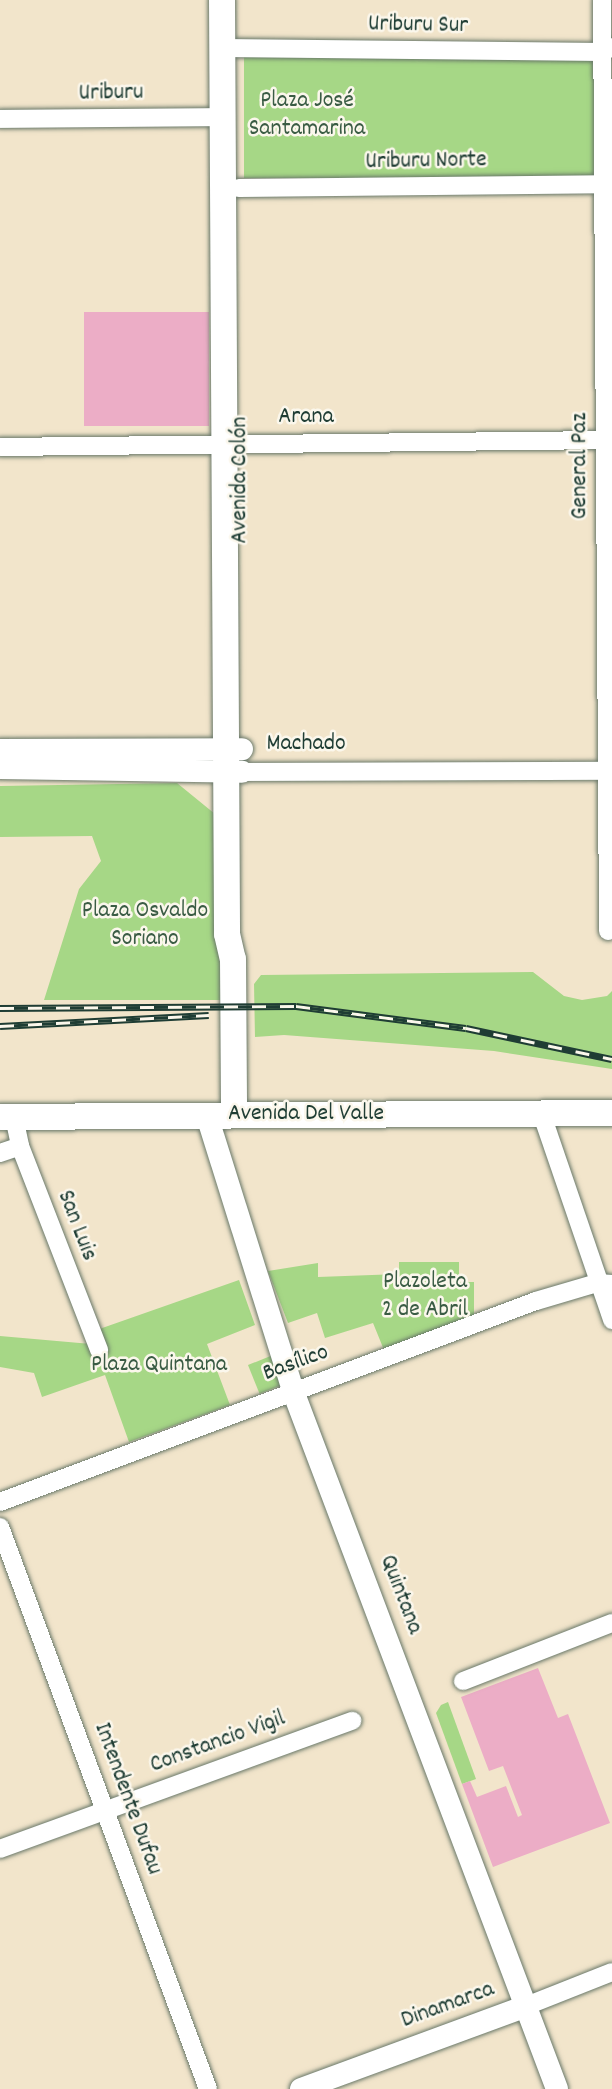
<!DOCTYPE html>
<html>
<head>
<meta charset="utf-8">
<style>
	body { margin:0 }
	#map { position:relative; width:612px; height:2089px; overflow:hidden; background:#f2e5cb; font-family:Dekko,sans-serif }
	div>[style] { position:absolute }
	.green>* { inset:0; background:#a6d786; transform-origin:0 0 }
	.building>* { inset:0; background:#ecadc6; transform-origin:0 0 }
	.roads { filter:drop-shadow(0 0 2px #697869) drop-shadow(0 0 2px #697869) }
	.minor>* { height:18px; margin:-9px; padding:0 9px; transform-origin:9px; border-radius:9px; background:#fff }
	.tertiary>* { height:22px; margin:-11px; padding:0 11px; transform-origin:11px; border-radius:11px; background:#fff }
	.secondary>* { height:26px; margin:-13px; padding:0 13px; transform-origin:13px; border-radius:13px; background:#fff }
	.rail>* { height:7px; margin-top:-3.5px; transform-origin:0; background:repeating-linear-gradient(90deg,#fbf7ec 0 14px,#1f3d34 0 28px); box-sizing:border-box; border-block:2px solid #1f3d34 }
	span { translate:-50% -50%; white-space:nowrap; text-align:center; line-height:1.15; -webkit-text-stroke:5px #fbf7ec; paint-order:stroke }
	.street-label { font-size:24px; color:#1f3d34 }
	.park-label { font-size:24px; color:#3a5c44 }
</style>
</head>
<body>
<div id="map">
	<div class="green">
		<i style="left:244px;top:55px;width:350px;height:123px"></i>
		<i style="clip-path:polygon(177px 783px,215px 814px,221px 1000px,44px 1000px,79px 889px,101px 861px,92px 836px,0 837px,0 786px)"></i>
		<i style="clip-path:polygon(533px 972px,564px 996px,582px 1000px,607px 996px,612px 991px,612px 1069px,494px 1051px,284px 1035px,255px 1037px,254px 984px,261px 975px)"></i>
		<i style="clip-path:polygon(399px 1262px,459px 1262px,459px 1282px,474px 1282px,474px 1316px,384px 1350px,373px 1323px,325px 1338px,317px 1313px,288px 1323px,268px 1271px,318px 1263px,318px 1277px,399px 1274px)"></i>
		<i style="clip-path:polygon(239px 1280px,255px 1325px,207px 1344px,230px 1405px,129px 1442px,105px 1375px,42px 1397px,34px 1373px,0 1367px,0 1336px,91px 1344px,88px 1333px)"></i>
		<i style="left:273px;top:1355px;width:31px;height:27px;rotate:68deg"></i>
		<i style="clip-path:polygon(448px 1702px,476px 1779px,462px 1784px,436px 1713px,441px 1705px)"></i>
	</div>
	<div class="building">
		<i style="left:84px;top:312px;width:125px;height:114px"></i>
		<i style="clip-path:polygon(538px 1668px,558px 1718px,568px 1714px,610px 1823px,493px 1867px,462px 1784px,470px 1781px,477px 1797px,506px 1786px,518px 1817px,522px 1815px,503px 1766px,489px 1771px,461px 1697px)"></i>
	</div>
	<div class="roads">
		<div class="minor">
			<i style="left:602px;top:0;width:931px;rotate:89.63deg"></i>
			<i style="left:223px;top:48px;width:380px;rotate:0.6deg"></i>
			<i style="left:603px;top:52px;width:10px;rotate:-29deg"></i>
			<i style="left:0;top:119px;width:223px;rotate:-0.5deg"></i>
			<i style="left:239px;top:188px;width:364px;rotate:-0.6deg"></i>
			<i style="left:603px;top:184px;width:10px;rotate:29deg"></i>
			<i style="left:0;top:447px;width:612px;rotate:-0.66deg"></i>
			<i style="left:242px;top:772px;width:370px;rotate:-0.2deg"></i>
			<i style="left:542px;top:1115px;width:217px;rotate:71.1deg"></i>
			<i style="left:14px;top:1117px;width:30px;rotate:78deg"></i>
			<i style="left:20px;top:1146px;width:219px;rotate:68.8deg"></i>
			<i style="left:0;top:1153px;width:21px;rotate:-19deg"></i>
			<i style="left:0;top:1502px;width:572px;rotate:-20.56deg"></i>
			<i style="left:536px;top:1301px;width:64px;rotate:-16.4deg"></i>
			<i style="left:597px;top:1283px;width:15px;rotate:4deg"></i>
			<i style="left:0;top:1527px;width:599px;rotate:69.69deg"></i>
			<i style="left:463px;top:1681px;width:160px;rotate:-21.3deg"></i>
			<i style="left:0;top:1849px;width:375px;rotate:-20deg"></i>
			<i style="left:526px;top:2006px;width:92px;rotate:-21.6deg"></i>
		</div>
		<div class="tertiary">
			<i style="left:0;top:750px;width:242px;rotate:-0.2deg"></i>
			<i style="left:0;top:768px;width:242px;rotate:0.9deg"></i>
			<i style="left:207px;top:1116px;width:288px;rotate:72.6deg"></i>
			<i style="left:293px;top:1391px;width:746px;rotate:69.28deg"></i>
			<i style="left:301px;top:2089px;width:240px;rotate:-20.2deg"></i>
		</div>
		<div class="secondary">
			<i style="left:222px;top:0;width:934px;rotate:89.69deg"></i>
			<i style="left:227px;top:934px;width:26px;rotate:77deg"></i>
			<i style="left:233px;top:959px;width:155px;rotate:89.6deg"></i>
			<i style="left:0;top:1117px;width:612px;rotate:-0.37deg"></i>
		</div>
	</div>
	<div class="rail">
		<i style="left:0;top:1008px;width:296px;rotate:-0.4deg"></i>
		<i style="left:296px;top:1006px;width:171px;rotate:7.4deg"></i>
		<i style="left:466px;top:1028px;width:149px;rotate:12deg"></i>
		<i style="left:0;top:1026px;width:209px;rotate:-3deg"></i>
	</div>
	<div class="street-label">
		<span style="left:418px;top:26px;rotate:1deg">Uriburu Sur</span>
		<span style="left:111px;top:94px;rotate:-1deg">Uriburu</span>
		<span style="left:426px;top:162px;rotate:-1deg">Uriburu Norte</span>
		<span style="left:306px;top:418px">Arana</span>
		<span style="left:581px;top:466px;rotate:-90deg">General Paz</span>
		<span style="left:241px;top:480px;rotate:-90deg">Avenida Colón</span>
		<span style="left:306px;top:745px">Machado</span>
		<span style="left:306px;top:1115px">Avenida Del Valle</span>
		<span style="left:76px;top:1226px;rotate:69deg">San Luis</span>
		<span style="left:296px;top:1364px;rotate:-20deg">Basílico</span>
		<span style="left:400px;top:1595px;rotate:69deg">Quintana</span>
		<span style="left:218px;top:1743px;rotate:-20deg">Constancio Vigil</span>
		<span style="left:127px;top:1799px;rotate:70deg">Intendente Dufau</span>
		<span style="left:448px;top:2006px;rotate:-20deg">Dinamarca</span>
	</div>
	<div class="park-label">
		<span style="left:307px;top:116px">Plaza José<br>Santamarina</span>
		<span style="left:145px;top:926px">Plaza Osvaldo<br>Soriano</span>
		<span style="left:425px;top:1297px">Plazoleta<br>2 de Abril</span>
		<span style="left:159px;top:1366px">Plaza Quintana</span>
	</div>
</div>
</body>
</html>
